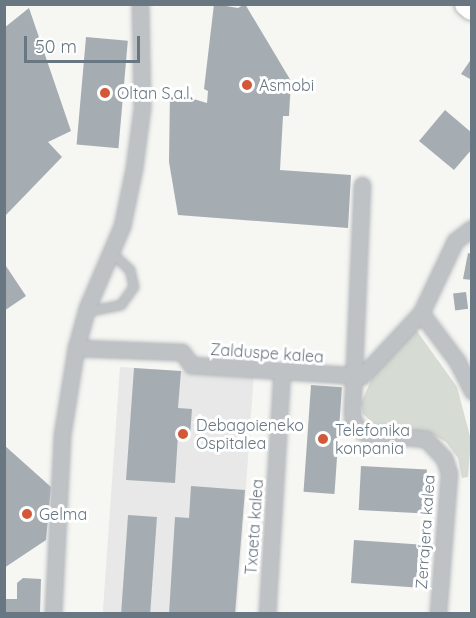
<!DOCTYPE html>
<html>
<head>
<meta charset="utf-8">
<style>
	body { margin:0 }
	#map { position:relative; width:476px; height:618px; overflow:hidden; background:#f6f6f3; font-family:Quicksand,sans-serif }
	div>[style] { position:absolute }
	.built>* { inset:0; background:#e7e8e7; transform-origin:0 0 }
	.green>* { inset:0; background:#d6dbd3 }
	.building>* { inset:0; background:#a6adb2; transform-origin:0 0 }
	.roads { filter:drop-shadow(0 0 2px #b2b6b9) drop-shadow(0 0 2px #b2b6b9) }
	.service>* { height:8px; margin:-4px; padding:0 4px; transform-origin:4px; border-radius:4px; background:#bec2c5 }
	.minor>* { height:15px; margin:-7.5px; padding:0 7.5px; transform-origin:7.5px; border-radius:7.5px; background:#bec2c5 }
	.primary>* { height:24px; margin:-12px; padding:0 12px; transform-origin:12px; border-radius:12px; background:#fff }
	.dots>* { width:16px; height:16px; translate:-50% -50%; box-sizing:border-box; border:3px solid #fff; border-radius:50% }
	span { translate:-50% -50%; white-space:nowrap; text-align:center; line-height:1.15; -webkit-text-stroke:6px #fff; paint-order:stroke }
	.poi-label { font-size:16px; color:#687782 }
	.left { translate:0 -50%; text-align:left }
	.street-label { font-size:16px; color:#687782 }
	.frame { position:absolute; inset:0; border:6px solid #687782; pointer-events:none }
	.scale { position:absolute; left:24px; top:36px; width:116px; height:27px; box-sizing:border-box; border:3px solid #687782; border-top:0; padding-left:8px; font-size:18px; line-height:21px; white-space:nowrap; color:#687782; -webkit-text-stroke:4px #fff; paint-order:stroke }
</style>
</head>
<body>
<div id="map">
	<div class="built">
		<i style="left:120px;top:367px;width:134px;height:248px;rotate:4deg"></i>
	</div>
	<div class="green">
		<i style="clip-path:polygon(414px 327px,457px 387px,471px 440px,468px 477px,462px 478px,458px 458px,446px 442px,430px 433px,378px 427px,363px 414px,361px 403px,375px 371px)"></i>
	</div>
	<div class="building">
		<i style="clip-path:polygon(214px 4px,238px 8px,245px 4px,291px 81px,289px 116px,283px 116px,280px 170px,351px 175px,348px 228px,178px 215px,169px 162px,170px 92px,207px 103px,208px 91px,204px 89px)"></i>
		<i style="clip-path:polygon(29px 8px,71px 131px,48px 142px,62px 157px,4px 217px,4px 28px)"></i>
		<i style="left:86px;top:37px;width:42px;height:108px;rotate:5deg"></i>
		<i style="clip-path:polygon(472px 58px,472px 80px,461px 74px)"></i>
		<i style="clip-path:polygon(445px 110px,472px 133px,472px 149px,454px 170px,419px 141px)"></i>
		<i style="clip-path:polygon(468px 253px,472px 254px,472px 280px,463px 279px)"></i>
		<i style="clip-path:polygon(4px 263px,26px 296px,4px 311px)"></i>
		<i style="left:466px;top:292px;width:17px;height:13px;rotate:83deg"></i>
		<i style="clip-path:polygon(134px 368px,181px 371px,178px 408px,192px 409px,190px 436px,178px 435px,175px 483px,126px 480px)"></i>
		<i style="left:311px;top:385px;width:31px;height:107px;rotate:4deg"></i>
		<i style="clip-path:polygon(4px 445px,51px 487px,46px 540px,4px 568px)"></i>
		<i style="left:361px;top:466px;width:66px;height:44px;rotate:3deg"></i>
		<i style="clip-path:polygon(191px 486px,245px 490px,235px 614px,169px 614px,175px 517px,189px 518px)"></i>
		<i style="left:128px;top:515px;width:29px;height:99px;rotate:4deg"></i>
		<i style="left:354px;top:540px;width:65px;height:43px;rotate:4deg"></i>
		<i style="clip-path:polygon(23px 578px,41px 579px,40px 614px,4px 614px,4px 599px,17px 599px,17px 583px)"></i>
	</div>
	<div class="roads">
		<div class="service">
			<i style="left:86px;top:312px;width:36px;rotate:-11deg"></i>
			<i style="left:121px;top:305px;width:22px;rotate:-54deg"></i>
			<i style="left:134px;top:287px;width:17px;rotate:-103deg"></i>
			<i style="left:130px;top:270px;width:25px;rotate:-137deg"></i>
		</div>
		<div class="minor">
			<i style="left:362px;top:185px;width:226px;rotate:92.5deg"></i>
			<i style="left:352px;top:411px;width:11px;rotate:85deg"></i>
			<i style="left:353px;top:422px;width:16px;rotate:45deg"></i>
			<i style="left:364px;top:433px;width:62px;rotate:5.5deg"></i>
			<i style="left:426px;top:439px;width:26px;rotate:47deg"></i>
			<i style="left:444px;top:458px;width:16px;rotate:72deg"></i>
			<i style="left:449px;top:473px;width:141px;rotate:94.5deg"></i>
			<i style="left:421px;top:313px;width:60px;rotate:53.1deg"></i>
			<i style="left:457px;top:361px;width:34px;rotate:63deg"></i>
			<i style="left:76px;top:348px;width:106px;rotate:2.2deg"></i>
			<i style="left:182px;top:352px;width:16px;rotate:55deg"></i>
			<i style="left:191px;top:365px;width:171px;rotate:3.7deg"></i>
			<i style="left:362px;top:376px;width:86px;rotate:-46.9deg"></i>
			<i style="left:421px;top:313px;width:80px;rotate:-64.7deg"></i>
			<i style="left:455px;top:241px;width:21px;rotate:-37deg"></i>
			<i style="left:53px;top:614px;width:179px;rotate:-87.1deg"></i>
			<i style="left:62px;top:435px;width:88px;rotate:-80.9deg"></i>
			<i style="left:76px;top:348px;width:41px;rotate:-74.6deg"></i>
			<i style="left:87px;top:308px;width:89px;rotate:-66.9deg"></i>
			<i style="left:122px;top:226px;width:59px;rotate:-78.3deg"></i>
			<i style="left:134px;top:168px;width:62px;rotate:-82.5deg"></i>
			<i style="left:142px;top:107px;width:103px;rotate:-91.1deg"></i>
			<i style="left:267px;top:614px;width:242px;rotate:-86.5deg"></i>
		</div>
		<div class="primary">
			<i style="left:467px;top:4px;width:6px;rotate:39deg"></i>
		</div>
	</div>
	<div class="dots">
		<i style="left:247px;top:85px;background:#d25837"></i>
		<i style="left:105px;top:93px;background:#d25837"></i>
		<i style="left:183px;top:434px;background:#d25837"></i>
		<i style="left:323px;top:439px;background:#d25837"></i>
		<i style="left:27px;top:514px;background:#d25837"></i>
	</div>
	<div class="poi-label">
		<span class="left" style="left:259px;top:85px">Asmobi</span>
		<span class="left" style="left:117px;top:93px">Oltan S.a.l.</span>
		<span class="left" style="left:196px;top:434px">Debagoieneko<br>Ospitalea</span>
		<span class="left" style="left:335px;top:439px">Telefonika<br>konpania</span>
		<span class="left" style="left:39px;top:514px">Gelma</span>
	</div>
	<div class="street-label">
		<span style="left:267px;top:353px;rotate:4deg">Zalduspe kalea</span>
		<span style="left:254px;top:527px;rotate:-86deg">Txaeta kalea</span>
		<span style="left:425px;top:532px;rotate:-86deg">Zerrajera kalea</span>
	</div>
	<div class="frame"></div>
	<div class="scale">50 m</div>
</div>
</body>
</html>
